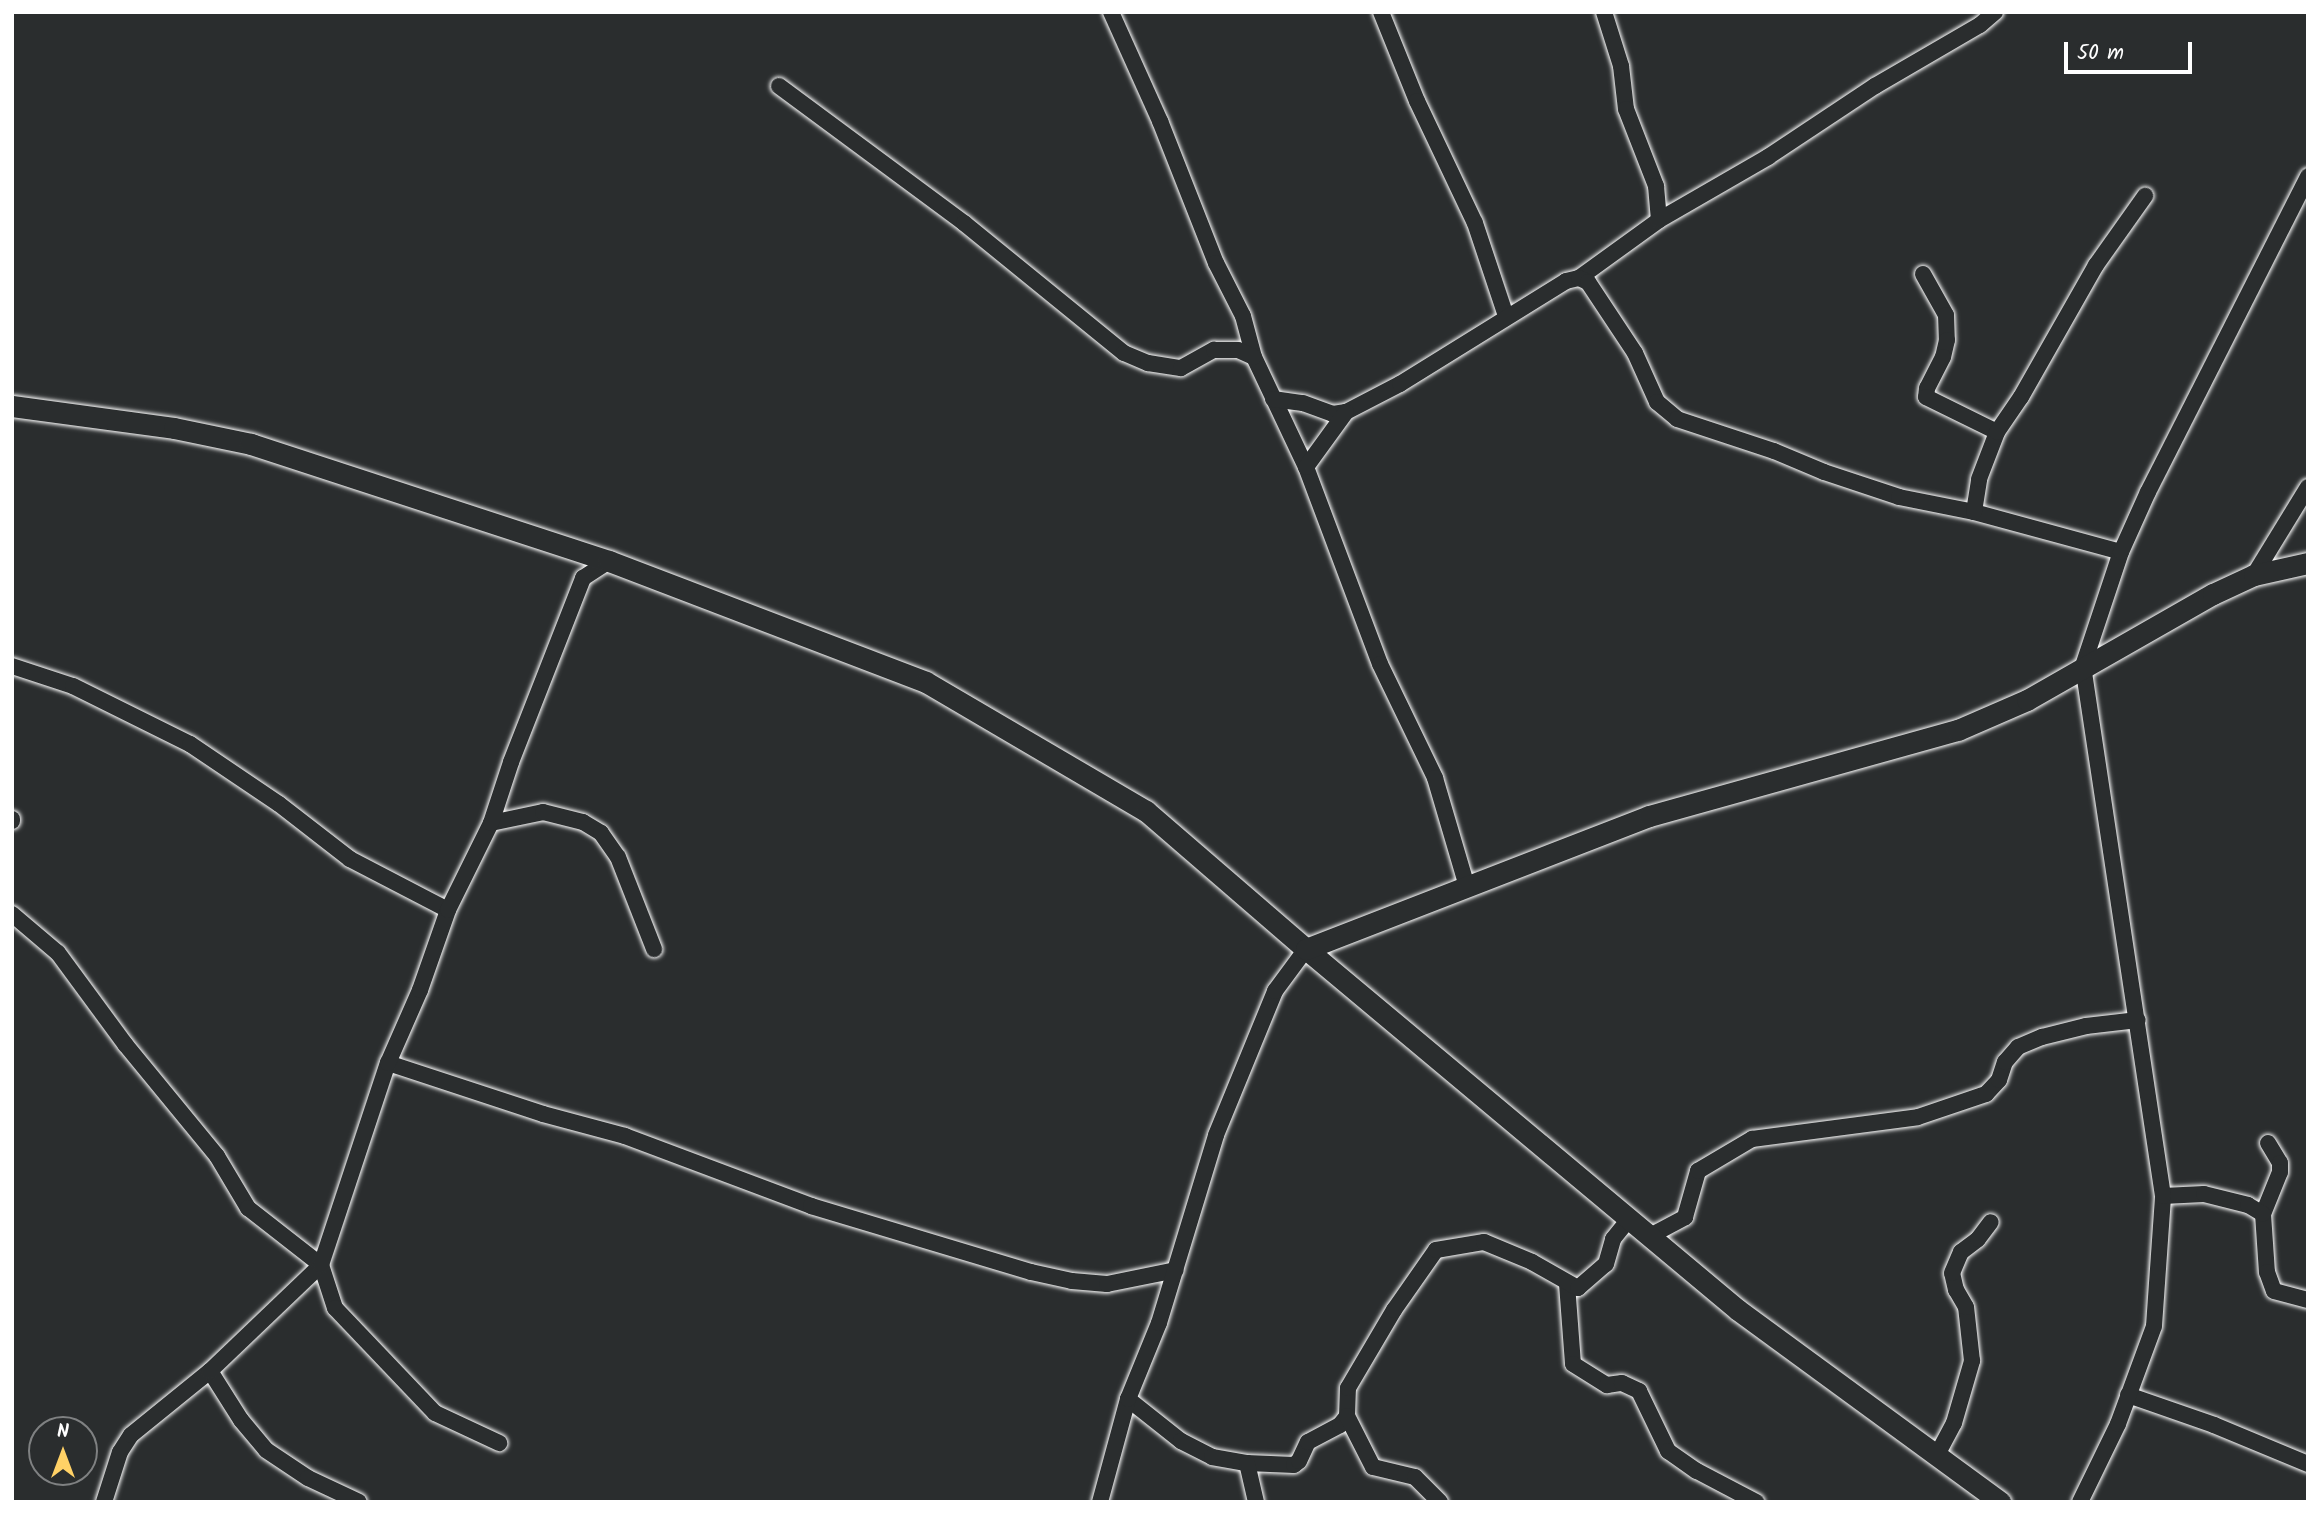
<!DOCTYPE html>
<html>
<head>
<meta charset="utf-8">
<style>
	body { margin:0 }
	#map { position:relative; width:2320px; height:1514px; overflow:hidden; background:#2a2d2e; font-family:Kalam,sans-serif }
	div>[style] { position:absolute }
	.roads { filter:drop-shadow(0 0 2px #fff) drop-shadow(0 0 2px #fff) }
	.street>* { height:16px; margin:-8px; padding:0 8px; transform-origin:8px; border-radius:8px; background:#2a2d2e }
	.secondary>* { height:21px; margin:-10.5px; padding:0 10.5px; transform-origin:10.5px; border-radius:10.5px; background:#2a2d2e }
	span { translate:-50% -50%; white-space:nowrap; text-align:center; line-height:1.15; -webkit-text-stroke:6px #2a2d2e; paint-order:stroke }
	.frame { position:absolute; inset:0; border:14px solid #fff; pointer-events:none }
	.north { position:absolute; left:28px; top:1416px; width:70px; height:70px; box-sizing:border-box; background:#2a2d2e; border:2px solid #7f8182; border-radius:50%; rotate:0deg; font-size:19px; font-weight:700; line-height:28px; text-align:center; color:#fff }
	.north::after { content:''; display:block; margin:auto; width:24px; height:32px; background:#ffd166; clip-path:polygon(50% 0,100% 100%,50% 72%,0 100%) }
	.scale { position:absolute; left:2064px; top:42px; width:128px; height:32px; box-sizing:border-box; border:4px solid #fff; border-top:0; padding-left:9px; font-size:21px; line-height:24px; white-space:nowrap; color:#fff; -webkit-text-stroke:5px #2a2d2e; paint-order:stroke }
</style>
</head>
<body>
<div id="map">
	<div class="roads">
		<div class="street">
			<i style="left:1111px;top:12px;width:120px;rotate:65.8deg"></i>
			<i style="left:1160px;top:121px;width:153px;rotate:68.5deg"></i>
			<i style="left:1216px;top:263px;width:59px;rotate:63deg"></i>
			<i style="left:1243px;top:316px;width:42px;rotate:75deg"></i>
			<i style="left:1254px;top:357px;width:122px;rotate:64.7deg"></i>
			<i style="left:1306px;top:467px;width:210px;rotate:69.4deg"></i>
			<i style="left:1380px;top:664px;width:127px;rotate:64.2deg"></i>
			<i style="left:1435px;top:778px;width:114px;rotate:73.6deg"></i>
			<i style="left:1381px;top:12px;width:96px;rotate:68deg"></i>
			<i style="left:1417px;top:101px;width:135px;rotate:64.6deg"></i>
			<i style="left:1475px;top:223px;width:98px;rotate:71.6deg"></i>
			<i style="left:1604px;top:12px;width:57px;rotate:72.5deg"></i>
			<i style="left:1621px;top:66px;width:43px;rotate:83.4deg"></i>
			<i style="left:1626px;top:109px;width:83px;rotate:68.7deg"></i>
			<i style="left:1656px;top:186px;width:34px;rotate:85deg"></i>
			<i style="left:779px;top:86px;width:230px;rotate:36.5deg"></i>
			<i style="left:964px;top:223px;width:206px;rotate:39.1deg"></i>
			<i style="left:1124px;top:353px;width:26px;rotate:23deg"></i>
			<i style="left:1148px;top:363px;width:33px;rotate:9deg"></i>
			<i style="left:1181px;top:368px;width:38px;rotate:-29deg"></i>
			<i style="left:1214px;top:350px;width:24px"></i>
			<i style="left:1238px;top:350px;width:17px;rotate:24deg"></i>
			<i style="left:1923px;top:274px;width:47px;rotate:60.7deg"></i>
			<i style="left:1946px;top:315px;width:25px;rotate:88deg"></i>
			<i style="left:1947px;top:340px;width:17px;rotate:103deg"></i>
			<i style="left:1943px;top:357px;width:35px;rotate:117deg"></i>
			<i style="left:1927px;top:388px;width:9px;rotate:96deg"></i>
			<i style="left:1926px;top:397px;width:79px;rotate:26.2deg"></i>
			<i style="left:1579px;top:278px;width:99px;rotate:-35.9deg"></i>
			<i style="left:1659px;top:220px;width:126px;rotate:-30deg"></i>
			<i style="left:1768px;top:157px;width:128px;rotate:-33.6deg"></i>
			<i style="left:1875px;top:86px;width:121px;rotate:-30.2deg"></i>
			<i style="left:1980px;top:25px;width:20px;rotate:-41deg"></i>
			<i style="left:1273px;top:399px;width:30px;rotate:8deg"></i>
			<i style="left:1303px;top:403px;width:32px;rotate:20deg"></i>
			<i style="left:1333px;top:414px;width:13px;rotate:-9deg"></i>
			<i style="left:1346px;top:412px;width:61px;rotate:-27.4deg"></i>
			<i style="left:1400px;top:384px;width:195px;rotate:-31.8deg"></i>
			<i style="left:1566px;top:281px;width:13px;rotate:-13deg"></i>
			<i style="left:1579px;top:278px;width:10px;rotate:24deg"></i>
			<i style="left:1588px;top:282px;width:85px;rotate:56.5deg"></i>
			<i style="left:1635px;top:353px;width:54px;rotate:65.8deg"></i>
			<i style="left:1657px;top:402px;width:26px;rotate:40deg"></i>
			<i style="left:1677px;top:419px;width:102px;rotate:18.3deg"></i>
			<i style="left:1774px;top:451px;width:54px;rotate:22.8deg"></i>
			<i style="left:1824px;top:472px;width:79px;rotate:18.4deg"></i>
			<i style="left:1899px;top:497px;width:76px;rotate:11.3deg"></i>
			<i style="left:1974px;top:512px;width:152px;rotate:15.2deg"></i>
			<i style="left:1306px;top:467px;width:68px;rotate:-54deg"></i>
			<i style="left:1974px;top:512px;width:33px;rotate:-81deg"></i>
			<i style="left:1979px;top:479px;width:50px;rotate:-69deg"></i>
			<i style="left:1997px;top:432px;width:42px;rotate:-55.6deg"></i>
			<i style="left:2021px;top:397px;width:152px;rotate:-60.4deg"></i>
			<i style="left:2096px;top:265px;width:85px;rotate:-54.6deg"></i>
			<i style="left:2254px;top:575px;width:103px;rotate:-58.5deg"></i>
			<i style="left:12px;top:666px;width:64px;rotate:18.2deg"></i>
			<i style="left:73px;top:686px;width:131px;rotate:26.4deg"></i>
			<i style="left:190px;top:744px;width:107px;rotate:34deg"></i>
			<i style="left:279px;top:804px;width:90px;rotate:37.8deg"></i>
			<i style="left:350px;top:859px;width:110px;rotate:27.5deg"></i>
			<i style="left:12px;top:819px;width:2px;rotate:90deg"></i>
			<i style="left:491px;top:823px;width:53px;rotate:-11.9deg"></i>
			<i style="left:543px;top:812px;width:41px;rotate:14deg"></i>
			<i style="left:583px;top:822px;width:21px;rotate:31deg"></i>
			<i style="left:601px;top:833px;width:29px;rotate:55deg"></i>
			<i style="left:618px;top:857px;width:99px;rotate:68.6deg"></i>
			<i style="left:12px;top:914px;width:60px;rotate:40.3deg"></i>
			<i style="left:58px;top:953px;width:113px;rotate:53.6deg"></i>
			<i style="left:125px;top:1044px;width:145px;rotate:50.6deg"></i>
			<i style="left:217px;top:1156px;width:61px;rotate:59.2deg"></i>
			<i style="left:248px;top:1208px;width:93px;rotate:38deg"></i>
			<i style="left:321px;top:1265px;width:45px;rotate:72deg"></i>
			<i style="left:335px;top:1308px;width:145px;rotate:46.4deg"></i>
			<i style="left:435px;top:1413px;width:71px;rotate:25.1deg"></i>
			<i style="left:388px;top:1063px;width:163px;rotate:18.2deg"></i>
			<i style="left:543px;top:1114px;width:85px;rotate:15deg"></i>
			<i style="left:625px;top:1136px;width:199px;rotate:20.6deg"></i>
			<i style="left:811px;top:1206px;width:230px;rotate:16.7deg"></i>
			<i style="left:1031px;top:1272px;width:42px;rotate:12.4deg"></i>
			<i style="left:1072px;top:1281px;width:35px;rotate:5deg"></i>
			<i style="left:1107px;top:1284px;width:70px;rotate:-11.5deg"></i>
			<i style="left:2268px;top:1143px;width:23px;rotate:59deg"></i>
			<i style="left:2280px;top:1163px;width:9px;rotate:90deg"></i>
			<i style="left:2280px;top:1172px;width:45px;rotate:112deg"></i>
			<i style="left:2263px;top:1214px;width:58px;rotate:86.1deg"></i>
			<i style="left:2267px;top:1272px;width:20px;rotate:70deg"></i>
			<i style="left:2274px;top:1291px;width:35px;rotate:15deg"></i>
			<i style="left:2163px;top:1196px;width:41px;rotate:-2.8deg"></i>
			<i style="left:2204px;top:1194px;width:45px;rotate:14deg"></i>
			<i style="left:2248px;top:1205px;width:17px;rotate:31deg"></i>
			<i style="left:1650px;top:1236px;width:40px;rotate:-28deg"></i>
			<i style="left:1685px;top:1217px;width:48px;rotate:-74.2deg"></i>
			<i style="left:1698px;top:1171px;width:63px;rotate:-30.7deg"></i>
			<i style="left:1752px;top:1139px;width:167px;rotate:-7.5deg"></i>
			<i style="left:1918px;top:1117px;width:72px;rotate:-18.7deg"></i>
			<i style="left:1986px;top:1094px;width:19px;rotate:-47deg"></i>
			<i style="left:1999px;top:1080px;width:19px;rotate:-72deg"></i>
			<i style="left:2005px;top:1062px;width:20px;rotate:-49deg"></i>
			<i style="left:2018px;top:1047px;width:26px;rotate:-23deg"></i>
			<i style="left:2042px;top:1037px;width:45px;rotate:-14deg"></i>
			<i style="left:2086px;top:1026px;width:52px;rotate:-6.6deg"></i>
			<i style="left:1567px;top:1284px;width:80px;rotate:85.7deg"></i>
			<i style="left:1573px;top:1364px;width:40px;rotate:32deg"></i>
			<i style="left:1607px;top:1385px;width:15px;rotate:-8deg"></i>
			<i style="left:1622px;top:1383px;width:19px;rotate:25deg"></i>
			<i style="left:1639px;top:1391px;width:67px;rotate:64.2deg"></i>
			<i style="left:1668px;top:1451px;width:35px;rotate:35deg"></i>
			<i style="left:1697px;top:1471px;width:67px;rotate:27.7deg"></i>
			<i style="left:210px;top:1371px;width:58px;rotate:57.7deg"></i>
			<i style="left:241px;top:1420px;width:39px;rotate:50deg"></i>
			<i style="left:266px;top:1450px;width:50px;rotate:33.7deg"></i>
			<i style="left:308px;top:1478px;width:56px;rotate:25.2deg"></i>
			<i style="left:2128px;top:1395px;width:91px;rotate:19.2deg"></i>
			<i style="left:2214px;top:1425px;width:102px;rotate:22.5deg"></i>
			<i style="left:1128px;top:1399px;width:68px;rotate:38.4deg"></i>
			<i style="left:1181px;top:1441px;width:35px;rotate:27deg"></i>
			<i style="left:1212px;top:1457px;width:36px;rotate:10deg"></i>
			<i style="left:1247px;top:1463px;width:47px;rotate:2.4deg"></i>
			<i style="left:1294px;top:1465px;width:6px;rotate:-39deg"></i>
			<i style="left:1299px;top:1461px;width:21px;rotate:-65deg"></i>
			<i style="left:1308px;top:1442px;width:36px;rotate:-28deg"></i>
			<i style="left:1340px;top:1425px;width:11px;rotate:-52deg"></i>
			<i style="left:1347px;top:1416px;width:28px;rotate:-88deg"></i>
			<i style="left:1348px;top:1388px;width:91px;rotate:-59.5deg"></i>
			<i style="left:1394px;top:1310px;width:73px;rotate:-55deg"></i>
			<i style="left:1436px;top:1250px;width:49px;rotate:-9.5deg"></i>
			<i style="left:1484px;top:1242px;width:52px;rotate:22.6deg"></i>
			<i style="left:1532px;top:1262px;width:53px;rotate:29.5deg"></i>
			<i style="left:1578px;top:1288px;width:37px;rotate:-41deg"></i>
			<i style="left:1606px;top:1264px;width:26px;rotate:-74deg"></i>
			<i style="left:1613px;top:1239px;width:26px;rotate:-51deg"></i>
			<i style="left:1347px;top:1416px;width:57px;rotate:63deg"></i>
			<i style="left:1373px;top:1467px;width:43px;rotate:13.4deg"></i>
			<i style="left:1415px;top:1477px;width:35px;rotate:45deg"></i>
			<i style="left:1938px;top:1453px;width:34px;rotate:-62deg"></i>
			<i style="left:1954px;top:1423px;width:65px;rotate:-73.8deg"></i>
			<i style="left:1972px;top:1361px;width:54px;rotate:-96.3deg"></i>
			<i style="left:1966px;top:1307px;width:20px;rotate:-120deg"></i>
			<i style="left:1956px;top:1290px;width:17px;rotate:-103deg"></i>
			<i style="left:1952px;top:1273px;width:23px;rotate:-67deg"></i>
			<i style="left:1961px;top:1252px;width:21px;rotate:-37deg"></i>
			<i style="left:1978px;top:1239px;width:21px;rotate:-53deg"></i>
			<i style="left:1247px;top:1463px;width:40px;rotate:77deg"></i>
			<i style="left:104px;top:1502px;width:52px;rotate:-72.3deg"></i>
			<i style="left:120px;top:1452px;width:20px;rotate:-57deg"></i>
			<i style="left:131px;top:1435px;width:102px;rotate:-39deg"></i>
			<i style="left:210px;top:1371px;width:153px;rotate:-43.7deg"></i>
			<i style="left:321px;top:1265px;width:213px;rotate:-71.7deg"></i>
			<i style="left:388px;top:1063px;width:80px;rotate:-66.3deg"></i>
			<i style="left:420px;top:990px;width:85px;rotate:-70.7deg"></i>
			<i style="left:448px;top:910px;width:97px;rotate:-63.7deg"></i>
			<i style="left:491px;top:823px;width:64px;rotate:-71.8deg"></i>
			<i style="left:511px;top:762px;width:198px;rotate:-68.6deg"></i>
			<i style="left:583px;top:578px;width:31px;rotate:-33deg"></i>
			<i style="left:1100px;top:1502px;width:107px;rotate:-74.8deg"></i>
			<i style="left:1128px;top:1399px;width:82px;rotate:-67.8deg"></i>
			<i style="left:1159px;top:1323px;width:196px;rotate:-73.1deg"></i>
			<i style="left:1216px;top:1135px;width:156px;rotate:-67.7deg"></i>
			<i style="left:1275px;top:991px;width:52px;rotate:-53.6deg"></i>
			<i style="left:2080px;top:1502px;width:87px;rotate:-64deg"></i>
			<i style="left:2118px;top:1424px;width:104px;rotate:-69.8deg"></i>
			<i style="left:2154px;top:1326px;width:130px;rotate:-86deg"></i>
			<i style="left:2163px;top:1196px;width:536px;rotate:-98.58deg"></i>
			<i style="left:2083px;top:666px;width:120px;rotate:-71.6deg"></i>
			<i style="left:2121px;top:552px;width:66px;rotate:-65.8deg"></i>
			<i style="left:2148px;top:492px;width:354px;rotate:-63.1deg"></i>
		</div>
		<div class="secondary">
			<i style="left:12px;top:406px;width:163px;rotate:7.7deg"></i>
			<i style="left:174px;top:428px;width:79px;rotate:11.7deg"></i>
			<i style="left:251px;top:444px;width:377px;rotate:18.1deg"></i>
			<i style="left:609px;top:561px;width:339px;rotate:20.9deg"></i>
			<i style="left:926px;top:682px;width:255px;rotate:30.4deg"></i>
			<i style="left:1146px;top:811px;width:211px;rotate:40.8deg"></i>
			<i style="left:1306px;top:949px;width:563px;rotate:39.88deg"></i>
			<i style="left:1738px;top:1310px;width:325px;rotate:36.2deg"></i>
			<i style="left:1306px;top:949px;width:368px;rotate:-21.2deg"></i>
			<i style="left:1649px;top:816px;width:321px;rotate:-15.6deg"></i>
			<i style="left:1958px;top:730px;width:75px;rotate:-23.5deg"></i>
			<i style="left:2027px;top:700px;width:214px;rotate:-29.7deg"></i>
			<i style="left:2213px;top:594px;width:45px;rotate:-24.9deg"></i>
			<i style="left:2254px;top:575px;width:55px;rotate:-12.5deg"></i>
		</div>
	</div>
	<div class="frame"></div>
	<div class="north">N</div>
	<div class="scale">50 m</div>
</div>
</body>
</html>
